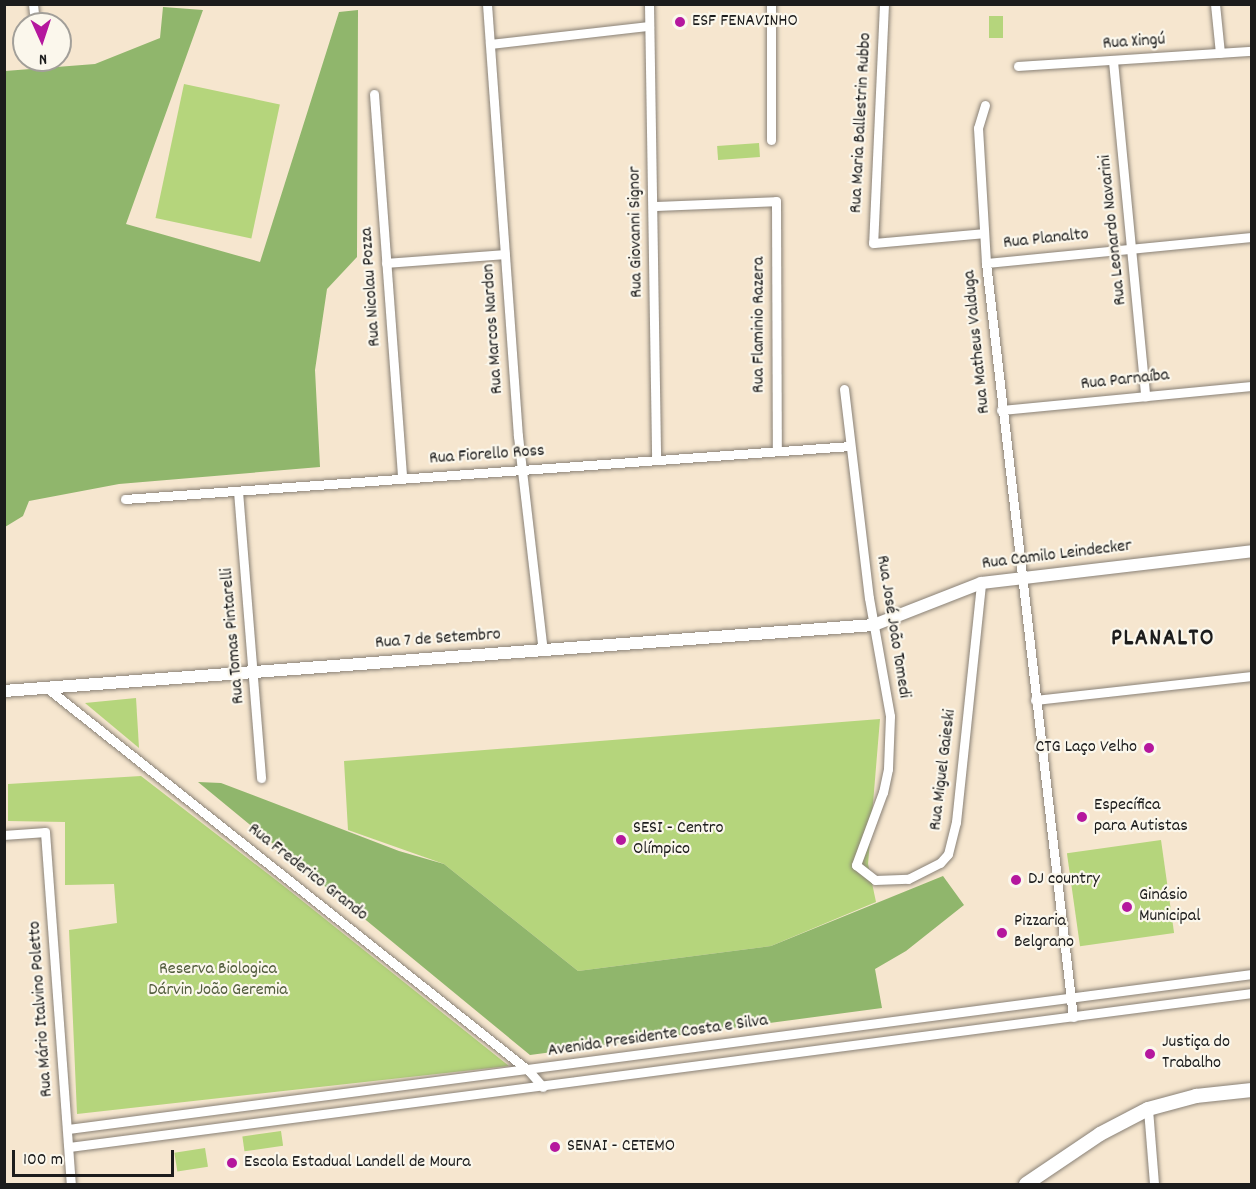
<!DOCTYPE html>
<html>
<head>
<meta charset="utf-8">
<style>
	body { margin:0 }
	#map { position:relative; width:1256px; height:1189px; overflow:hidden; background:#f6e6cf; font-family:Dekko,sans-serif }
	div>[style] { position:absolute }
	.green>* { inset:0; background:#b5d57c; transform-origin:0 0 }
	.forest>* { inset:0; background:#90b66c }
	.roads { filter:drop-shadow(0 0 2px #898176) drop-shadow(0 0 2px #898176) }
	.minor>* { height:9px; margin:-4.5px; padding:0 4.5px; transform-origin:4.5px; border-radius:4.5px; background:#fff }
	.tertiary>* { height:12px; margin:-6px; padding:0 6px; transform-origin:6px; border-radius:6px; background:#fff }
	.secondary>* { height:14px; margin:-7px; padding:0 7px; transform-origin:7px; border-radius:7px; background:#fff }
	.dots>* { width:16px; height:16px; translate:-50% -50%; box-sizing:border-box; border:3px solid #fbf7ec; border-radius:50% }
	span { translate:-50% -50%; white-space:nowrap; text-align:center; line-height:1.15; -webkit-text-stroke:4.5px #fbf7ec; paint-order:stroke }
	.poi-label { font-size:18px; color:#1c1c1c }
	.left { translate:0 -50%; text-align:left }
	.right { translate:-100% -50%; text-align:right }
	.street-label { font-size:18px; color:#1c1c1c }
	.park-label { font-size:18px; color:#525d3e }
	.district-label { font-size:24px; color:#1c1c1c; font-weight:700; letter-spacing:1.5px }
	.frame { position:absolute; inset:0; border:6px solid #1c1c1c; pointer-events:none }
	.north { position:absolute; left:12px; top:12px; width:60px; height:60px; box-sizing:border-box; background:#fbf7ec; border:2px solid #a29f99; border-radius:50%; rotate:177deg; font-size:16px; font-weight:700; line-height:24px; text-align:center; color:#1c1c1c }
	.north::after { content:''; display:block; margin:auto; width:21px; height:27px; background:#b5179e; clip-path:polygon(50% 0,100% 100%,50% 72%,0 100%) }
	.scale { position:absolute; left:12px; top:1150px; width:162px; height:27px; box-sizing:border-box; border:3px solid #1c1c1c; border-top:0; padding-left:8px; font-size:18px; line-height:21px; white-space:nowrap; color:#1c1c1c; -webkit-text-stroke:4px #fbf7ec; paint-order:stroke }
</style>
</head>
<body>
<div id="map">
	<div class="green">
		<i style="left:1003px;top:16px;width:22px;height:14px;rotate:90deg"></i>
		<i style="left:184px;top:84px;width:98px;height:137px;rotate:12deg"></i>
		<i style="left:759px;top:143px;width:14px;height:42px;rotate:86deg"></i>
		<i style="clip-path:polygon(136px 698px,139px 748px,85px 703px)"></i>
		<i style="clip-path:polygon(880px 719px,868px 864px,876px 902px,771px 946px,578px 971px,444px 864px,348px 830px,344px 761px)"></i>
		<i style="clip-path:polygon(141px 776px,285px 887px,509px 1066px,77px 1114px,69px 930px,117px 923px,114px 884px,65px 885px,65px 822px,8px 821px,8px 784px)"></i>
		<i style="left:1161px;top:840px;width:94px;height:95px;rotate:82deg"></i>
		<i style="left:281px;top:1131px;width:15px;height:39px;rotate:82deg"></i>
		<i style="left:205px;top:1148px;width:19px;height:31px;rotate:81deg"></i>
	</div>
	<div class="forest">
		<i style="clip-path:polygon(163px 7px,203px 10px,126px 224px,260px 262px,339px 12px,358px 10px,357px 257px,327px 289px,315px 370px,320px 467px,119px 484px,29px 501px,23px 516px,5px 527px,5px 71px,95px 64px,160px 38px)"></i>
		<i style="clip-path:polygon(198px 782px,221px 783px,399px 851px,444px 864px,578px 971px,771px 946px,943px 876px,964px 905px,906px 951px,875px 969px,882px 1008px,530px 1055px)"></i>
	</div>
	<div class="roads">
		<div class="minor">
			<i style="left:33px;top:4px;width:20px;rotate:84deg"></i>
			<i style="left:487px;top:4px;width:433px;rotate:85.9deg"></i>
			<i style="left:518px;top:436px;width:216px;rotate:83.4deg"></i>
			<i style="left:649px;top:4px;width:455px;rotate:89.1deg"></i>
			<i style="left:771px;top:4px;width:136px;rotate:90deg"></i>
			<i style="left:884px;top:4px;width:239px;rotate:92.6deg"></i>
			<i style="left:873px;top:243px;width:111px;rotate:-5.1deg"></i>
			<i style="left:1215px;top:4px;width:49px;rotate:84.2deg"></i>
			<i style="left:490px;top:44px;width:160px;rotate:-6.5deg"></i>
			<i style="left:1113px;top:61px;width:337px;rotate:84.5deg"></i>
			<i style="left:1018px;top:66px;width:234px;rotate:-3.7deg"></i>
			<i style="left:374px;top:94px;width:385px;rotate:85.8deg"></i>
			<i style="left:985px;top:105px;width:24px;rotate:107deg"></i>
			<i style="left:978px;top:128px;width:135px;rotate:86.6deg"></i>
			<i style="left:986px;top:263px;width:759px;rotate:83.42deg"></i>
			<i style="left:654px;top:206px;width:122px;rotate:-2.3deg"></i>
			<i style="left:776px;top:201px;width:249px;rotate:89.8deg"></i>
			<i style="left:386px;top:263px;width:119px;rotate:-4.3deg"></i>
			<i style="left:986px;top:263px;width:267px;rotate:-5.6deg"></i>
			<i style="left:844px;top:389px;width:210px;rotate:83.2deg"></i>
			<i style="left:869px;top:598px;width:120px;rotate:79.9deg"></i>
			<i style="left:890px;top:716px;width:53px;rotate:92.2deg"></i>
			<i style="left:888px;top:769px;width:24px;rotate:102deg"></i>
			<i style="left:883px;top:792px;width:78px;rotate:110.3deg"></i>
			<i style="left:856px;top:865px;width:24px;rotate:38deg"></i>
			<i style="left:875px;top:880px;width:33px;rotate:-2deg"></i>
			<i style="left:908px;top:879px;width:36px;rotate:-27deg"></i>
			<i style="left:940px;top:863px;width:12px;rotate:-48deg"></i>
			<i style="left:948px;top:854px;width:33px;rotate:-76deg"></i>
			<i style="left:956px;top:822px;width:240px;rotate:-84deg"></i>
			<i style="left:1001px;top:410px;width:252px;rotate:-5.5deg"></i>
			<i style="left:238px;top:491px;width:288px;rotate:85.4deg"></i>
			<i style="left:125px;top:499px;width:727px;rotate:-4.18deg"></i>
			<i style="left:47px;top:688px;width:616px;rotate:38.47deg"></i>
			<i style="left:529px;top:1071px;width:21px;rotate:49deg"></i>
			<i style="left:1035px;top:700px;width:218px;rotate:-6.3deg"></i>
			<i style="left:4px;top:835px;width:41px;rotate:-4.2deg"></i>
			<i style="left:45px;top:832px;width:353px;rotate:85.8deg"></i>
			<i style="left:1148px;top:1109px;width:75px;rotate:85.4deg"></i>
			<i style="left:68px;top:1129px;width:1194px;rotate:-7.46deg"></i>
			<i style="left:69px;top:1147px;width:1193px;rotate:-7.42deg"></i>
		</div>
		<div class="tertiary">
			<i style="left:4px;top:691px;width:872px;rotate:-4.34deg"></i>
			<i style="left:874px;top:625px;width:115px;rotate:-21.4deg"></i>
			<i style="left:981px;top:583px;width:273px;rotate:-6.7deg"></i>
		</div>
		<div class="secondary">
			<i style="left:1026px;top:1184px;width:89px;rotate:-34deg"></i>
			<i style="left:1100px;top:1134px;width:54px;rotate:-27.5deg"></i>
			<i style="left:1148px;top:1109px;width:50px;rotate:-15.2deg"></i>
			<i style="left:1196px;top:1096px;width:56px;rotate:-6.1deg"></i>
		</div>
	</div>
	<div class="dots">
		<i style="left:680px;top:22px;background:#b5179e"></i>
		<i style="left:1149px;top:748px;background:#b5179e"></i>
		<i style="left:1082px;top:817px;background:#b5179e"></i>
		<i style="left:621px;top:840px;background:#b5179e"></i>
		<i style="left:1016px;top:880px;background:#b5179e"></i>
		<i style="left:1127px;top:907px;background:#b5179e"></i>
		<i style="left:1002px;top:933px;background:#b5179e"></i>
		<i style="left:1150px;top:1054px;background:#b5179e"></i>
		<i style="left:555px;top:1147px;background:#b5179e"></i>
		<i style="left:232px;top:1163px;background:#b5179e"></i>
	</div>
	<div class="poi-label">
		<span class="left" style="left:692px;top:22px">ESF FENAVINHO</span>
		<span class="right" style="left:1137px;top:748px">CTG Laço Velho</span>
		<span class="left" style="left:1094px;top:817px">Específica<br>para Autistas</span>
		<span class="left" style="left:633px;top:840px">SESI - Centro<br>Olímpico</span>
		<span class="left" style="left:1028px;top:880px">DJ country</span>
		<span class="left" style="left:1139px;top:907px">Ginásio<br>Municipal</span>
		<span class="left" style="left:1014px;top:933px">Pizzaria<br>Belgrano</span>
		<span class="left" style="left:1162px;top:1054px">Justiça do<br>Trabalho</span>
		<span class="left" style="left:567px;top:1147px">SENAI - CETEMO</span>
		<span class="left" style="left:244px;top:1163px">Escola Estadual Landell de Moura</span>
	</div>
	<div class="street-label">
		<span style="left:1134px;top:43px;rotate:-4deg">Rua Xingú</span>
		<span style="left:862px;top:123px;rotate:-87deg">Rua Maria Ballestrin Rubbo</span>
		<span style="left:1114px;top:230px;rotate:-96deg">Rua Leonardo Navarini</span>
		<span style="left:637px;top:232px;rotate:-91deg">Rua Giovanni Signor</span>
		<span style="left:1046px;top:240px;rotate:-6deg">Rua Planalto</span>
		<span style="left:372px;top:287px;rotate:-94deg">Rua Nicolau Pozza</span>
		<span style="left:760px;top:325px;rotate:-90deg">Rua Flaminio Razera</span>
		<span style="left:494px;top:329px;rotate:-94deg">Rua Marcos Nardon</span>
		<span style="left:978px;top:342px;rotate:-96deg">Rua Matheus Valduga</span>
		<span style="left:1125px;top:381px;rotate:-6deg">Rua Parnaíba</span>
		<span style="left:487px;top:456px;rotate:-4deg">Rua Fiorello Ross</span>
		<span style="left:1057px;top:556px;rotate:-7deg">Rua Camilo Leindecker</span>
		<span style="left:892px;top:627px;rotate:81deg">Rua José João Tomedi</span>
		<span style="left:234px;top:636px;rotate:-95deg">Rua Tomas Pintarelli</span>
		<span style="left:438px;top:640px;rotate:-4deg">Rua 7 de Setembro</span>
		<span style="left:944px;top:770px;rotate:-83deg">Rua Miguel Gaieski</span>
		<span style="left:307px;top:873px;rotate:38deg">Rua Frederico Grando</span>
		<span style="left:42px;top:1009px;rotate:-94deg">Rua Mário Italvino Poletto</span>
		<span style="left:658px;top:1037px;rotate:-8deg">Avenida Presidente Costa e Silva</span>
	</div>
	<div class="park-label">
		<span style="left:218px;top:981px">Reserva Biologica<br>Dárvin João Geremia</span>
	</div>
	<div class="district-label">
		<span style="left:1163px;top:640px">PLANALTO</span>
	</div>
	<div class="frame"></div>
	<div class="north">N</div>
	<div class="scale">100 m</div>
</div>
</body>
</html>
